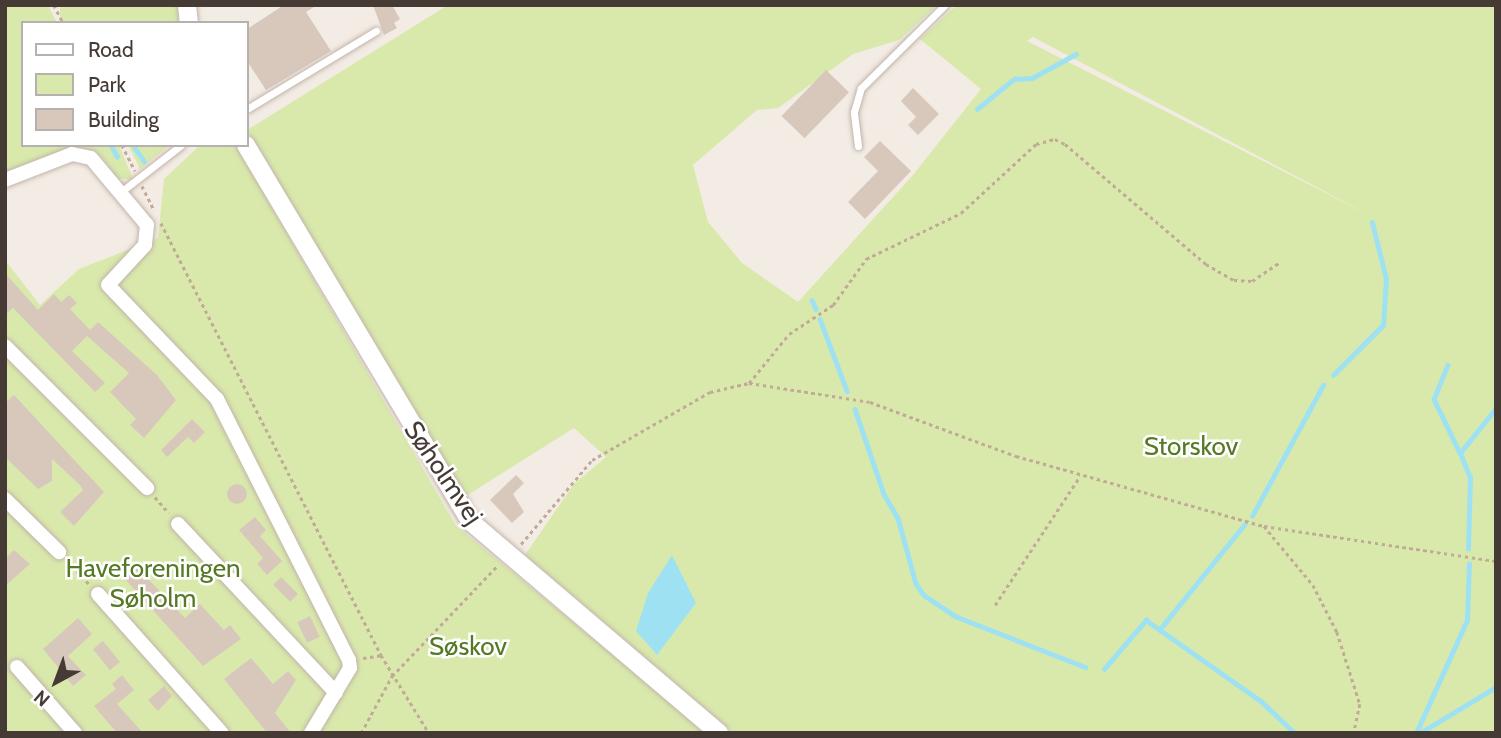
<!DOCTYPE html>
<html>
<head>
<meta charset="utf-8">
<style>
	body { margin:0 }
	#map { position:relative; width:1501px; height:738px; overflow:hidden; background:#f3ece4; font-family:Cabin,sans-serif }
	div>[style] { position:absolute }
	.green>* { inset:0; background:#d9e9ab; transform-origin:0 0 }
	.water>* { inset:0; background:#9ee1f3 }
	.stream>* { height:4.5px; margin:-2.25px; padding:0 2.25px; transform-origin:2.25px; border-radius:2.25px; background:#9ee1f3 }
	.building>* { inset:0; background:#d8c8bc; transform-origin:0 0 }
	.round { border-radius:50% }
	.path>* { height:2.5px; margin-top:-1.25px; transform-origin:0; background:repeating-linear-gradient(90deg,#c1aa97 0 3.5px,transparent 0 7px) }
	.roads { filter:drop-shadow(0 0 2px #c2b4aa) drop-shadow(0 0 2px #c2b4aa) }
	.service>* { height:7px; margin:-3.5px; padding:0 3.5px; transform-origin:3.5px; border-radius:3.5px; background:#fff }
	.minor>* { height:14px; margin:-7px; padding:0 7px; transform-origin:7px; border-radius:7px; background:#fff }
	.tertiary>* { height:18px; margin:-9px; padding:0 9px; transform-origin:9px; border-radius:9px; background:#fff }
	span { translate:-50% -50%; white-space:nowrap; text-align:center; line-height:1.15; -webkit-text-stroke:5px #fff; paint-order:stroke }
	.park-label { font-size:26px; color:#557925 }
	.street-label { font-size:26px; color:#453b34 }
	.frame { position:absolute; inset:0; border:7px solid #453b34; pointer-events:none }
	.legend { position:absolute; left:21px; top:21px; width:228px; height:126px; box-sizing:border-box; background:#fff; border:2px solid #b5b1ae; margin:0; padding:9px 12px; list-style:none; font-size:21px; color:#453b34 }
	.legend li { display:flex; align-items:center; gap:14px; height:35px }
	.legend b { width:35px; border:2px solid #b5b1ae }
	.north { position:absolute; left:21px; top:647px; width:70px; height:70px; -webkit-text-stroke:5px #fff; paint-order:stroke; rotate:221deg; font-size:19px; font-weight:700; line-height:28px; text-align:center; color:#453b34 }
	.north::after { content:''; display:block; margin:auto; width:24px; height:32px; background:#453b34; clip-path:polygon(50% 0,100% 100%,50% 72%,0 100%) }
</style>
</head>
<body>
<div id="map">
	<div class="green">
		<i style="clip-path:polygon(5px 5px,48px 5px,57px 23px,23px 23px,23px 145px,119px 145px,133px 179px,118px 179px,101px 156px,77px 148px,5px 174px)"></i>
		<i style="left:60px;top:5px;width:118px;height:20px"></i>
		<i style="clip-path:polygon(evenodd,448px 5px,937px 5px,899px 40px,853px 54px,778px 108px,757px 110px,693px 165px,708px 222px,742px 263px,798px 302px,913px 175px,981px 89px,920px 39px,957px 5px,1496px 5px,1496px 733px,734px 733px,525px 555px,574px 484px,606px 457px,574px 428px,463px 498px,247px 130px,448px 5px,1033px 37px,1373px 217px,1027px 41px,1033px 37px)"></i>
		<i style="clip-path:polygon(128px 145px,170px 145px,140px 169px)"></i>
		<i style="clip-path:polygon(200px 145px,236px 145px,456px 526px,708px 733px,5px 733px,5px 260px,40px 305px,79px 269px,158px 238px,164px 179px)"></i>
	</div>
	<div class="water">
		<i style="clip-path:polygon(672px 555px,696px 603px,657px 655px,636px 631px,648px 593px)"></i>
	</div>
	<div class="stream">
		<i style="left:977px;top:109px;width:48px;rotate:-39deg"></i>
		<i style="left:1014px;top:79px;width:18px;rotate:-3deg"></i>
		<i style="left:1032px;top:78px;width:50px;rotate:-28.6deg"></i>
		<i style="left:111px;top:145px;width:13px;rotate:61deg"></i>
		<i style="left:135px;top:148px;width:16px;rotate:55deg"></i>
		<i style="left:812px;top:300px;width:10px;rotate:66deg"></i>
		<i style="left:820px;top:319px;width:77px;rotate:69.4deg"></i>
		<i style="left:1448px;top:365px;width:37px;rotate:112deg"></i>
		<i style="left:1434px;top:399px;width:60px;rotate:64.3deg"></i>
		<i style="left:1333px;top:375px;width:71px;rotate:-45deg"></i>
		<i style="left:1383px;top:325px;width:46px;rotate:-86.3deg"></i>
		<i style="left:1386px;top:279px;width:58px;rotate:-104deg"></i>
		<i style="left:855px;top:409px;width:90px;rotate:71.2deg"></i>
		<i style="left:884px;top:494px;width:28px;rotate:60deg"></i>
		<i style="left:898px;top:518px;width:68px;rotate:74.7deg"></i>
		<i style="left:916px;top:584px;width:14px;rotate:54deg"></i>
		<i style="left:924px;top:595px;width:37px;rotate:34deg"></i>
		<i style="left:955px;top:616px;width:140px;rotate:21.4deg"></i>
		<i style="left:1252px;top:516px;width:149px;rotate:-61.5deg"></i>
		<i style="left:1468px;top:549px;width:71px;rotate:-88.4deg"></i>
		<i style="left:1470px;top:478px;width:27px;rotate:-112deg"></i>
		<i style="left:1460px;top:453px;width:58px;rotate:-51.3deg"></i>
		<i style="left:1160px;top:629px;width:134px;rotate:-51.1deg"></i>
		<i style="left:1104px;top:669px;width:65px;rotate:-49.4deg"></i>
		<i style="left:1146px;top:620px;width:141px;rotate:35.2deg"></i>
		<i style="left:1261px;top:701px;width:47px;rotate:43.3deg"></i>
		<i style="left:1416px;top:733px;width:124px;rotate:-65.7deg"></i>
		<i style="left:1467px;top:620px;width:56px;rotate:-88deg"></i>
		<i style="left:1420px;top:733px;width:89px;rotate:-31.2deg"></i>
	</div>
	<div class="building">
		<i style="clip-path:polygon(284px 5px,317px 5px,306px 12px,331px 51px,266px 90px,247px 61px,247px 29px)"></i>
		<i style="clip-path:polygon(373px 5px,392px 5px,400px 19px,394px 23px,397px 28px,384px 35px)"></i>
		<i style="left:826px;top:70px;width:32px;height:64px;rotate:44deg"></i>
		<i style="clip-path:polygon(913px 88px,939px 114px,918px 135px,908px 125px,916px 117px,901px 101px)"></i>
		<i style="clip-path:polygon(880px 141px,911px 171px,865px 219px,848px 202px,878px 171px,864px 157px)"></i>
		<i style="clip-path:polygon(5px 273px,38px 310px,54px 294px,61px 302px,69px 295px,77px 303px,70px 309px,90px 330px,98px 322px,157px 375px,176px 400px,144px 438px,130px 425px,136px 419px,110px 392px,129px 373px,87px 336px,72px 351px,105px 383px,95px 392px,13px 308px,5px 315px)"></i>
		<i style="clip-path:polygon(14px 395px,104px 492px,74px 526px,60px 512px,83px 490px,80px 485px,52px 459px,52px 481px,38px 489px,5px 457px,5px 403px)"></i>
		<i style="clip-path:polygon(192px 419px,205px 432px,194px 443px,188px 437px,167px 457px,161px 450px)"></i>
		<i style="clip-path:polygon(516px 475px,524px 483px,513px 494px,524px 512px,512px 523px,490px 500px)"></i>
		<i class="round" style="left:227px;top:484px;width:20px;height:20px"></i>
		<i style="clip-path:polygon(255px 517px,266px 530px,260px 536px,282px 561px,267px 575px,257px 564px,263px 558px,239px 530px)"></i>
		<i style="clip-path:polygon(14px 550px,30px 564px,5px 586px,5px 559px)"></i>
		<i style="clip-path:polygon(137px 567px,185px 618px,200px 604px,224px 630px,230px 625px,241px 639px,203px 666px,124px 578px)"></i>
		<i style="left:281px;top:577px;width:24px;height:11px;rotate:45deg"></i>
		<i style="left:310px;top:616px;width:23px;height:14px;rotate:65deg"></i>
		<i style="clip-path:polygon(78px 618px,92px 634px,68px 656px,86px 675px,73px 686px,43px 649px)"></i>
		<i style="left:103px;top:641px;width:27px;height:13px;rotate:51deg"></i>
		<i style="clip-path:polygon(251px 658px,273px 684px,288px 671px,296px 680px,275px 713px,291px 733px,267px 733px,224px 679px)"></i>
		<i style="clip-path:polygon(122px 675px,134px 690px,117px 704px,143px 733px,117px 733px,94px 706px,116px 689px,112px 684px)"></i>
		<i style="clip-path:polygon(164px 686px,172px 696px,158px 711px,148px 700px)"></i>
	</div>
	<div class="path">
		<i style="left:54px;top:5px;width:20px;rotate:63deg"></i>
		<i style="left:122px;top:145px;width:29px;rotate:63deg"></i>
		<i style="left:142px;top:186px;width:28px;rotate:63deg"></i>
		<i style="left:161px;top:223px;width:485px;rotate:63deg"></i>
		<i style="left:381px;top:655px;width:92px;rotate:58.4deg"></i>
		<i style="left:749px;top:383px;width:63px;rotate:-50.8deg"></i>
		<i style="left:789px;top:334px;width:53px;rotate:-33.4deg"></i>
		<i style="left:833px;top:305px;width:57px;rotate:-54.3deg"></i>
		<i style="left:866px;top:259px;width:106px;rotate:-25.8deg"></i>
		<i style="left:961px;top:213px;width:102px;rotate:-42.6deg"></i>
		<i style="left:1036px;top:144px;width:20px;rotate:-15deg"></i>
		<i style="left:1055px;top:139px;width:11px;rotate:27deg"></i>
		<i style="left:1065px;top:144px;width:185px;rotate:40.4deg"></i>
		<i style="left:1206px;top:264px;width:32px;rotate:30deg"></i>
		<i style="left:1234px;top:280px;width:18px;rotate:3deg"></i>
		<i style="left:1252px;top:281px;width:34px;rotate:-34deg"></i>
		<i style="left:155px;top:497px;width:21px;rotate:49deg"></i>
		<i style="left:1264px;top:526px;width:77px;rotate:50.3deg"></i>
		<i style="left:1313px;top:585px;width:53px;rotate:62.9deg"></i>
		<i style="left:1337px;top:632px;width:76px;rotate:72.3deg"></i>
		<i style="left:1360px;top:704px;width:30px;rotate:102deg"></i>
		<i style="left:521px;top:544px;width:110px;rotate:-49.8deg"></i>
		<i style="left:592px;top:460px;width:136px;rotate:-30deg"></i>
		<i style="left:710px;top:392px;width:40px;rotate:-13deg"></i>
		<i style="left:749px;top:383px;width:122px;rotate:8.9deg"></i>
		<i style="left:870px;top:402px;width:156px;rotate:20.3deg"></i>
		<i style="left:1016px;top:456px;width:258px;rotate:15.8deg"></i>
		<i style="left:1264px;top:526px;width:235px;rotate:8.6deg"></i>
		<i style="left:67px;top:561px;width:32px;rotate:46deg"></i>
		<i style="left:995px;top:605px;width:154px;rotate:-56.6deg"></i>
		<i style="left:363px;top:658px;width:18px;rotate:-9deg"></i>
		<i style="left:361px;top:733px;width:65px;rotate:-61.5deg"></i>
		<i style="left:392px;top:676px;width:153px;rotate:-46.3deg"></i>
	</div>
	<div class="roads">
		<div class="service">
			<i style="left:247px;top:109px;width:151px;rotate:-31.2deg"></i>
			<i style="left:858px;top:146px;width:34px;rotate:-97deg"></i>
			<i style="left:854px;top:112px;width:25px;rotate:-74deg"></i>
			<i style="left:861px;top:88px;width:118px;rotate:-44.7deg"></i>
			<i style="left:122px;top:191px;width:75px;rotate:-37.9deg"></i>
		</div>
		<div class="minor">
			<i style="left:5px;top:180px;width:72px;rotate:-21.2deg"></i>
			<i style="left:72px;top:154px;width:19px;rotate:12deg"></i>
			<i style="left:91px;top:158px;width:87px;rotate:50.1deg"></i>
			<i style="left:147px;top:225px;width:20px;rotate:96deg"></i>
			<i style="left:145px;top:245px;width:54px;rotate:132.8deg"></i>
			<i style="left:108px;top:285px;width:158px;rotate:46.3deg"></i>
			<i style="left:217px;top:399px;width:292px;rotate:63.2deg"></i>
			<i style="left:349px;top:660px;width:8px;rotate:83deg"></i>
			<i style="left:350px;top:668px;width:76px;rotate:121deg"></i>
			<i style="left:5px;top:346px;width:201px;rotate:45deg"></i>
			<i style="left:5px;top:499px;width:76px;rotate:44.5deg"></i>
			<i style="left:178px;top:524px;width:231px;rotate:46.9deg"></i>
			<i style="left:98px;top:594px;width:186px;rotate:48.3deg"></i>
			<i style="left:17px;top:667px;width:88px;rotate:48.7deg"></i>
		</div>
		<div class="tertiary">
			<i style="left:187px;top:5px;width:18px;rotate:84deg"></i>
			<i style="left:246px;top:145px;width:439px;rotate:59.2deg"></i>
			<i style="left:471px;top:522px;width:326px;rotate:40.4deg"></i>
		</div>
	</div>
	<div class="park-label">
		<span style="left:1191px;top:447px">Storskov</span>
		<span style="left:153px;top:584px">Haveforeningen<br>Søholm</span>
		<span style="left:468px;top:647px">Søskov</span>
	</div>
	<div class="street-label">
		<span style="left:443px;top:473px;rotate:56deg">Søholmvej</span>
	</div>
	<div class="frame"></div>
	<ul class="legend">
	<li><b style="height:9px;background:#fff"></b>Road</li>
	<li><b style="height:19px;background:#d9e9ab"></b>Park</li>
	<li><b style="height:19px;background:#d8c8bc"></b>Building</li>
	</ul>
	<div class="north">N</div>
</div>
</body>
</html>
